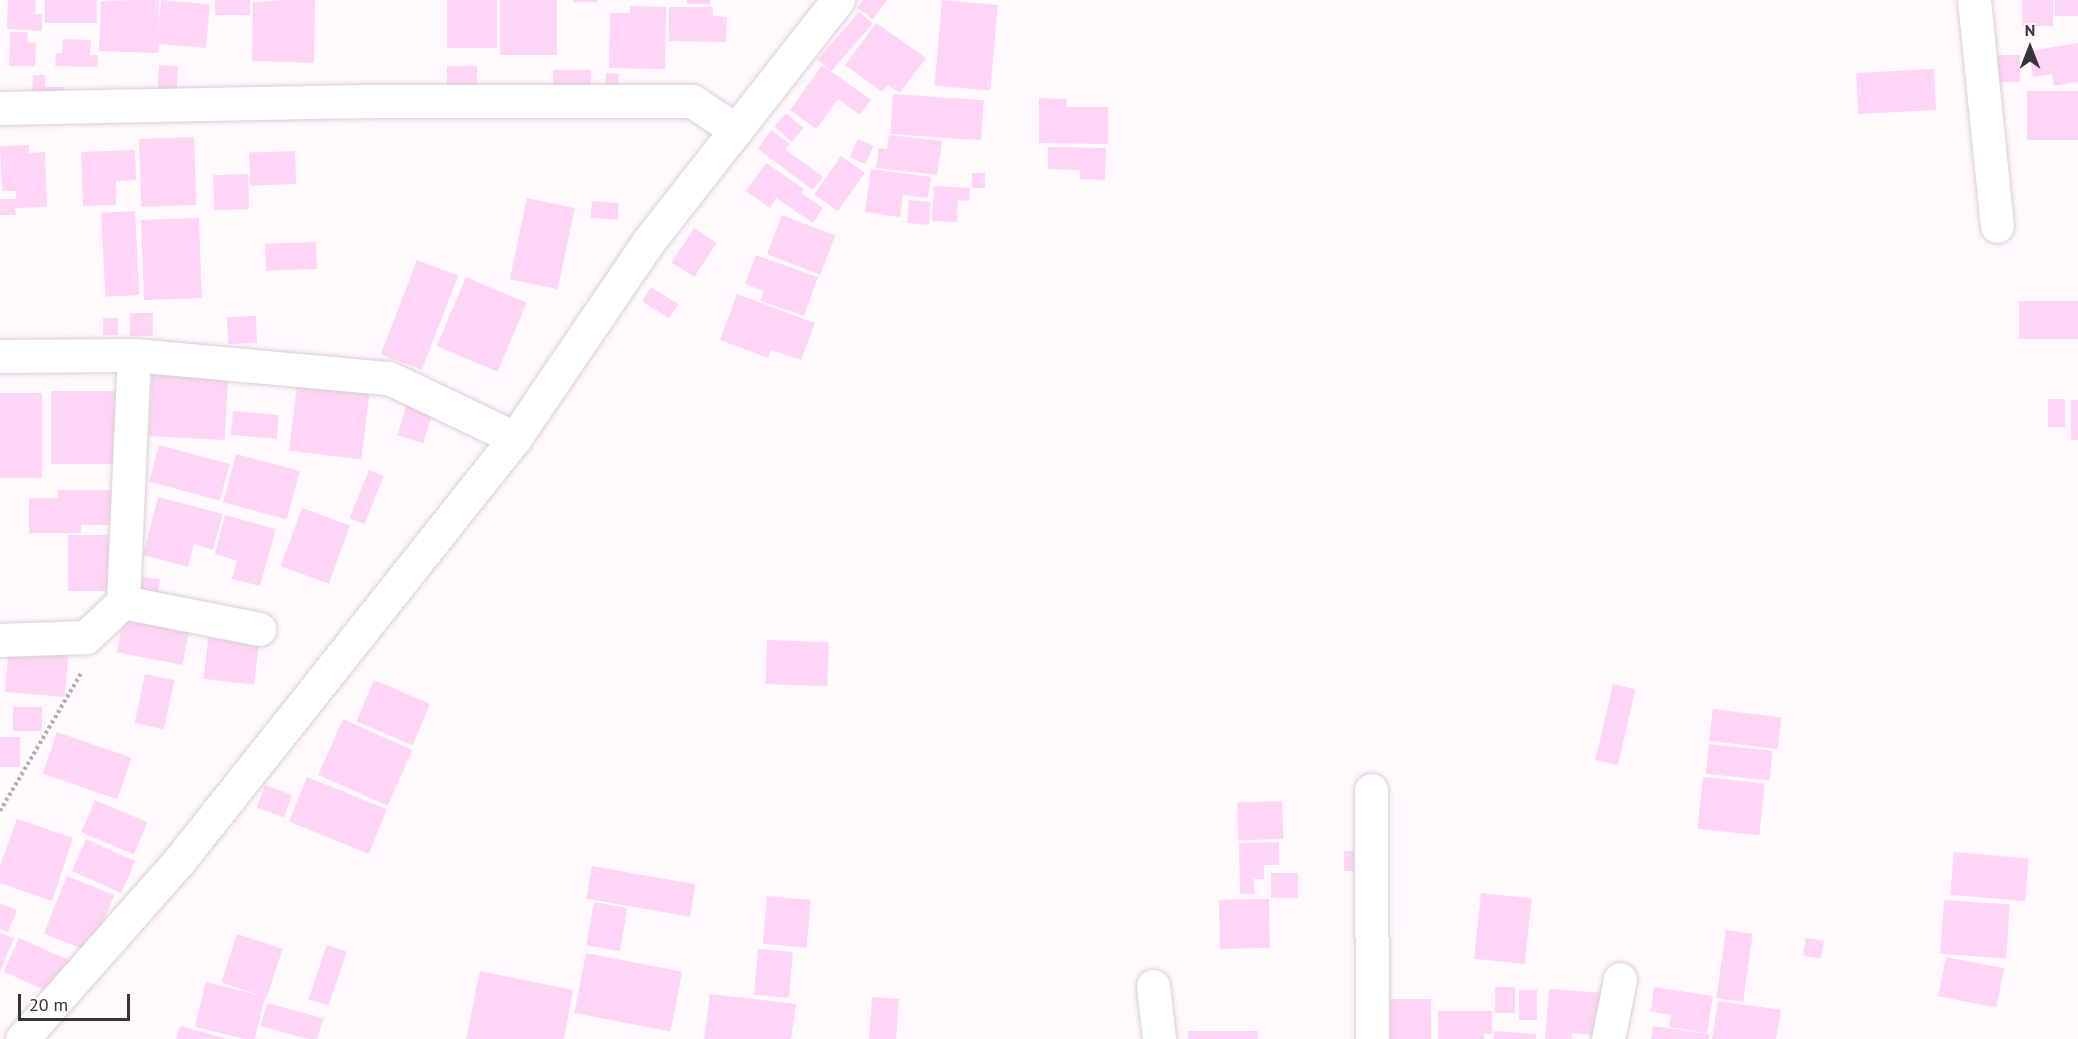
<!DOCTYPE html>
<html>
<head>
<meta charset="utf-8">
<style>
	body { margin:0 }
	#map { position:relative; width:2078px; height:1039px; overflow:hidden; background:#fff8fd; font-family:"PT Sans",sans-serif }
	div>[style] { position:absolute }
	.building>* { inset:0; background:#fed5f6; transform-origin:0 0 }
	.path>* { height:4px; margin-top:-2px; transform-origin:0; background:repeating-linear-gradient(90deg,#b2adb1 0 3px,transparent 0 6px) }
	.roads { filter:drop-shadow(0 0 2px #d7cfd6) drop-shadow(0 0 2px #d7cfd6) }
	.street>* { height:33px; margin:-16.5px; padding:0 16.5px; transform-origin:16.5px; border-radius:16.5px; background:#fff }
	span { translate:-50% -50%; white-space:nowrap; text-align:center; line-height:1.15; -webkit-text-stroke:6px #fff8fd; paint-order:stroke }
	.north { position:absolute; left:2000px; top:18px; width:60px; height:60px; -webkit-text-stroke:4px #fff8fd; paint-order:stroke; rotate:0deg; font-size:16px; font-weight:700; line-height:24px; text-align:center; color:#373437 }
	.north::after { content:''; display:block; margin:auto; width:21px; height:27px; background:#373437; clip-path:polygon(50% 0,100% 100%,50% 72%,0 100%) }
	.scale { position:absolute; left:18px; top:994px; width:112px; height:27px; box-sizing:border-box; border:3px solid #373437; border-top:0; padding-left:8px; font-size:18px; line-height:21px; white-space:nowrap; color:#373437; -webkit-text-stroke:4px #fff8fd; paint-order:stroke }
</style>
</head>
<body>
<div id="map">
	<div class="building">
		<i style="clip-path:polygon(8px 0,36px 0,35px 14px,42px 14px,42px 31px,7px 29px)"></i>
		<i style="left:45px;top:0;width:52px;height:23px"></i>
		<i style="clip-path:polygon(139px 0,159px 0,158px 53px,99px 51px,101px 1px)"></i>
		<i style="left:161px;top:0;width:49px;height:44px;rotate:5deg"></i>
		<i style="left:215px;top:0;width:35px;height:15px"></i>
		<i style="clip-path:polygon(287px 0,315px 0,314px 63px,252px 61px,253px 2px)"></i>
		<i style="left:447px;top:0;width:50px;height:48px"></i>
		<i style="left:500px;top:0;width:57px;height:55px"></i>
		<i style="left:573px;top:0;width:24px;height:2px"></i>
		<i style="left:687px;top:0;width:23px;height:4px"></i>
		<i style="clip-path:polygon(863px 0,887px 0,873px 19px,857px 8px)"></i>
		<i style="left:942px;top:0;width:56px;height:86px;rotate:5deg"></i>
		<i style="left:2022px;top:0;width:31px;height:26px"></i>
		<i style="left:2055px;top:0;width:23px;height:16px"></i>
		<i style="clip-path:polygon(630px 6px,666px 7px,665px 69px,609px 68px,610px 13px,630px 13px)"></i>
		<i style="clip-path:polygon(669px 7px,713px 7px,713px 16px,727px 17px,726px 42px,669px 41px)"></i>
		<i style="left:859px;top:12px;width:18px;height:63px;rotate:41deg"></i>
		<i style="clip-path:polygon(876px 23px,926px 58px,900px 93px,888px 85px,882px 92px,845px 65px)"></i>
		<i style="clip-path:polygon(10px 32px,28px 32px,27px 42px,36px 43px,35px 66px,9px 66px)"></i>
		<i style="clip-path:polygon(63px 39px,91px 40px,90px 55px,98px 55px,97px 67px,55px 66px,56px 53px,62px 53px)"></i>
		<i style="clip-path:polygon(2078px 43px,2078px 82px,2054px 86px,2052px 74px,2033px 77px,2029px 51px)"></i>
		<i style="left:1995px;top:55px;width:25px;height:27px"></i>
		<i style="left:159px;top:65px;width:19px;height:24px;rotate:3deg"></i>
		<i style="clip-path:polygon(822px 65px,871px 100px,860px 115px,838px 99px,816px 129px,790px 110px)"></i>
		<i style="left:447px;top:66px;width:30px;height:22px"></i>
		<i style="left:1934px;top:69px;width:41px;height:78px;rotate:87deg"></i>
		<i style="left:553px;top:70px;width:38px;height:25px"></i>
		<i style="left:606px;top:73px;width:13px;height:22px;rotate:4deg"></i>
		<i style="clip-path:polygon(33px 75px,45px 75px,45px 87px,64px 87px,64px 95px,32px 95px)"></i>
		<i style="left:2078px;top:91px;width:49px;height:51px;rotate:90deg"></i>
		<i style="left:893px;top:94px;width:91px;height:40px;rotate:4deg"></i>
		<i style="clip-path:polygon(1039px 98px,1067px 99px,1067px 107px,1108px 107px,1108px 144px,1039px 143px)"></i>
		<i style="left:786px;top:113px;width:23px;height:18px;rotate:41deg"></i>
		<i style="clip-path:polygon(771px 130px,790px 144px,785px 149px,823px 177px,813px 190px,758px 149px)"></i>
		<i style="clip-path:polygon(889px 135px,942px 141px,937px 175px,876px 168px,879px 148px,887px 149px)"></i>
		<i style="left:194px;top:137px;width:68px;height:55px;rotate:88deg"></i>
		<i style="left:858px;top:139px;width:17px;height:20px;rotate:24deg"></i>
		<i style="clip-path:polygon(29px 145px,29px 153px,45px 152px,47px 207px,15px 208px,16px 215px,0 215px,0 199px,16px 199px,16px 191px,2px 191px,0 146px)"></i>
		<i style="clip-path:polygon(1048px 147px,1106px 148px,1105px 180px,1080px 179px,1080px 170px,1048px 169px)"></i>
		<i style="clip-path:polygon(135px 150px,136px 180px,116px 181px,116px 205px,83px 206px,81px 152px)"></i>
		<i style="left:295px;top:151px;width:33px;height:46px;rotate:88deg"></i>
		<i style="left:841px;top:156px;width:29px;height:47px;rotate:35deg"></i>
		<i style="clip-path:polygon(766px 163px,804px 189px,801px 193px,823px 208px,813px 223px,776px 198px,770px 208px,746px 191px)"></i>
		<i style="clip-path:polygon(871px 169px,931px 177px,928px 198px,903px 195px,900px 217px,865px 212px)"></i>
		<i style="left:972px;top:173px;width:13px;height:15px"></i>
		<i style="left:248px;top:174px;width:35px;height:35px;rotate:88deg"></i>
		<i style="clip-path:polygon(934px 186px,970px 188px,969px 201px,958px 200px,957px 222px,932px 221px)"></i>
		<i style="left:527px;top:198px;width:49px;height:83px;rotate:12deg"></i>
		<i style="left:909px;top:200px;width:22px;height:23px;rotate:5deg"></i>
		<i style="left:592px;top:201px;width:27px;height:17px;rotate:4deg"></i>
		<i style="left:135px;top:211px;width:84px;height:34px;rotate:87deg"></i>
		<i style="left:782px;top:215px;width:57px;height:42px;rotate:21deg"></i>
		<i style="left:199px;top:218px;width:80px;height:58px;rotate:88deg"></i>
		<i style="left:694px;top:228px;width:27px;height:41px;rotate:33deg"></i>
		<i style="left:316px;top:242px;width:27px;height:51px;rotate:88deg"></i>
		<i style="clip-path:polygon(756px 255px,818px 277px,804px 316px,760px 301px,764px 291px,745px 284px)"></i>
		<i style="left:417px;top:260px;width:44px;height:101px;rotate:21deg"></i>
		<i style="left:466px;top:277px;width:66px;height:75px;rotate:23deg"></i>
		<i style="left:651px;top:287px;width:32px;height:17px;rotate:32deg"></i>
		<i style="clip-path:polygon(737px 294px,815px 323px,801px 360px,771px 350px,768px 358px,720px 340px)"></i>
		<i style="left:2019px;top:301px;width:59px;height:38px"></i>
		<i style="left:130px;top:313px;width:23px;height:23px"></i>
		<i style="left:256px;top:316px;width:27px;height:29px;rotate:88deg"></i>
		<i style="left:118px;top:318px;width:17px;height:15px;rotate:90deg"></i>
		<i style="left:152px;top:375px;width:76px;height:61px;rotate:3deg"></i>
		<i style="left:297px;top:385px;width:73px;height:66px;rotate:7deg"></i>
		<i style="left:51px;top:391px;width:69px;height:73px"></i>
		<i style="left:0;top:393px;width:42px;height:85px"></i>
		<i style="left:409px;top:397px;width:27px;height:40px;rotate:17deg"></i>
		<i style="left:2048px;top:399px;width:17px;height:28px"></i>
		<i style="left:2071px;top:400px;width:7px;height:40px"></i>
		<i style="left:233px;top:411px;width:46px;height:24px;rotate:5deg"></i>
		<i style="left:159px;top:445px;width:73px;height:38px;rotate:15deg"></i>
		<i style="left:236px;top:454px;width:66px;height:50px;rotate:15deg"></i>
		<i style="left:369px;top:470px;width:16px;height:52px;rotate:22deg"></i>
		<i style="clip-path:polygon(58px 490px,123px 490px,123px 525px,81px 525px,81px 533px,29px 533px,29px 498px,58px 498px)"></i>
		<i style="clip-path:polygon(158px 497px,223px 514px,213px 550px,194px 544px,188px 567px,143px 555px)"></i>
		<i style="left:302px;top:508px;width:51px;height:62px;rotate:20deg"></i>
		<i style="clip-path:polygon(225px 515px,276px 529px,260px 586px,232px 579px,237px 561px,215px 554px)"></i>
		<i style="left:68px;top:535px;width:49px;height:56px"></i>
		<i style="left:135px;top:576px;width:25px;height:18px;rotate:7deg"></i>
		<i style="left:124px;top:615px;width:67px;height:38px;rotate:11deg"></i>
		<i style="left:209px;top:633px;width:51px;height:46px;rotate:7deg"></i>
		<i style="left:767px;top:640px;width:62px;height:44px;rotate:2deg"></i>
		<i style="left:9px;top:645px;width:60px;height:47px;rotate:5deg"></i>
		<i style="left:145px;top:674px;width:30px;height:50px;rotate:12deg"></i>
		<i style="left:374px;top:680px;width:61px;height:45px;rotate:23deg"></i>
		<i style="left:1613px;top:684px;width:23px;height:78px;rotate:13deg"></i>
		<i style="left:13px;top:707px;width:29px;height:24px"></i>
		<i style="left:1713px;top:709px;width:69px;height:32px;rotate:7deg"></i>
		<i style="left:343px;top:719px;width:76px;height:61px;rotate:24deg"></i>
		<i style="left:57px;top:732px;width:79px;height:44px;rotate:19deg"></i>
		<i style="left:0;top:737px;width:20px;height:30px"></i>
		<i style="left:1709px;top:744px;width:64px;height:30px;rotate:6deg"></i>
		<i style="left:307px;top:777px;width:86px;height:48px;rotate:22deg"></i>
		<i style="left:1703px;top:777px;width:62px;height:52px;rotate:6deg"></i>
		<i style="left:265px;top:785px;width:29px;height:24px;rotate:20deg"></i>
		<i style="left:95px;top:800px;width:57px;height:35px;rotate:23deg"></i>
		<i style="left:1282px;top:801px;width:38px;height:45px;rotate:88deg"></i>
		<i style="clip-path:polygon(17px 819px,73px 838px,52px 901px,0 883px,0 865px)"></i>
		<i style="left:86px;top:839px;width:54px;height:35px;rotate:24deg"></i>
		<i style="clip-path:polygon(1279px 842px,1279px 865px,1264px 865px,1264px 879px,1254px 879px,1255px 894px,1240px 894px,1239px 843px)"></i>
		<i style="left:1344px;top:851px;width:14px;height:20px"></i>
		<i style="left:1954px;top:852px;width:75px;height:43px;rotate:5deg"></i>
		<i style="left:592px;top:866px;width:105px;height:33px;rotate:10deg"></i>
		<i style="left:1298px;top:873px;width:25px;height:27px;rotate:90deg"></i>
		<i style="left:67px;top:876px;width:51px;height:62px;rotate:22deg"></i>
		<i style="left:1481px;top:893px;width:51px;height:66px;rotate:6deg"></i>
		<i style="left:767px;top:896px;width:44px;height:48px;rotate:5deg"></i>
		<i style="left:1269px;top:899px;width:49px;height:50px;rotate:89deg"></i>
		<i style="left:1944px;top:900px;width:66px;height:54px;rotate:4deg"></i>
		<i style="left:594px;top:902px;width:34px;height:44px;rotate:10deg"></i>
		<i style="clip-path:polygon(0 903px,17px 910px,8px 932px,0 929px)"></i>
		<i style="left:1726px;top:930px;width:27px;height:69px;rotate:8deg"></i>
		<i style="clip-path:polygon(0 933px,14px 938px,0 971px)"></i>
		<i style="left:237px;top:934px;width:48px;height:51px;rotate:18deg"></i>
		<i style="left:19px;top:938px;width:55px;height:37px;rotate:24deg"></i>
		<i style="left:1806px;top:938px;width:18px;height:18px;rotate:9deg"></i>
		<i style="left:327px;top:945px;width:21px;height:57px;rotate:19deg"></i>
		<i style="left:758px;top:949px;width:35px;height:46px;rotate:5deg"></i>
		<i style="left:586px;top:953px;width:98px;height:61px;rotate:11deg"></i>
		<i style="left:1946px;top:957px;width:59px;height:40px;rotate:11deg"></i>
		<i style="clip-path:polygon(480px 971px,573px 990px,564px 1039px,466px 1039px)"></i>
		<i style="left:206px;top:982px;width:61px;height:46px;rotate:14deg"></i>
		<i style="left:1495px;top:987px;width:20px;height:26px"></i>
		<i style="clip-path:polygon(1654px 987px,1713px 996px,1707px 1033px,1669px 1027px,1671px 1015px,1651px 1012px)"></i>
		<i style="clip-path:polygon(1549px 989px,1606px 993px,1603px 1036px,1572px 1033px,1572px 1039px,1545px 1039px)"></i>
		<i style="left:1519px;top:990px;width:18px;height:30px"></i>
		<i style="clip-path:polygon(710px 994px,796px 1004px,791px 1039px,704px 1039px)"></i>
		<i style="left:872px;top:997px;width:27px;height:42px;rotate:4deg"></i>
		<i style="left:1382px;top:999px;width:49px;height:40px"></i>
		<i style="clip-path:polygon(1718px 1001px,1781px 1010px,1776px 1039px,1712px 1039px)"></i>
		<i style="left:267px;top:1003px;width:58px;height:24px;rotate:15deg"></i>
		<i style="clip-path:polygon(1438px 1011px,1492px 1011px,1492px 1034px,1484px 1034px,1484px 1039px,1438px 1039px)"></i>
		<i style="clip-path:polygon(180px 1026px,224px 1038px,224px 1039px,176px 1039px)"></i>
		<i style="clip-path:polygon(1653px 1026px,1709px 1034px,1709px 1039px,1651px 1039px)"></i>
		<i style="left:1258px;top:1031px;width:8px;height:70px;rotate:90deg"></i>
		<i style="clip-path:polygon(1494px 1031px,1536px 1034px,1536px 1039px,1494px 1039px)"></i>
	</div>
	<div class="path">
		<i style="left:0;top:811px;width:161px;rotate:-59.5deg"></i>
	</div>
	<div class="roads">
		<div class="street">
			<i style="left:1974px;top:0;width:227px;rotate:84.2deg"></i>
			<i style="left:0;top:108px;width:374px;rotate:-1.1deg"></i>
			<i style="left:374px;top:101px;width:318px"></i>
			<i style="left:692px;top:101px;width:53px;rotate:33.4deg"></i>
			<i style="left:0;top:356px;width:134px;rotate:-0.4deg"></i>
			<i style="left:134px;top:355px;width:256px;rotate:5.2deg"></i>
			<i style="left:389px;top:378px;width:140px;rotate:25.5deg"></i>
			<i style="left:123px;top:602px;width:247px;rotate:-87.5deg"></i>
			<i style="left:0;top:640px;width:86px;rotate:-2deg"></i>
			<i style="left:86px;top:637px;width:51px;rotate:-43.4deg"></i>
			<i style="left:123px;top:602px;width:139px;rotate:11.2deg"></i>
			<i style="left:1371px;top:790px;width:249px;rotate:89.8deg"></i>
			<i style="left:1153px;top:986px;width:53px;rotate:83.5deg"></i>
			<i style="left:22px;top:1039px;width:237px;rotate:-48.6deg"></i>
			<i style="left:179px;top:861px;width:540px;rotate:-51.54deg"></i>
			<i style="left:515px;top:438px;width:237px;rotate:-55.8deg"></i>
			<i style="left:648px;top:242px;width:308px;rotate:-51.9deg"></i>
			<i style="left:1608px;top:1039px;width:61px;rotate:-78.7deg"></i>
		</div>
	</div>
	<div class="north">N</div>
	<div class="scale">20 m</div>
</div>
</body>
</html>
